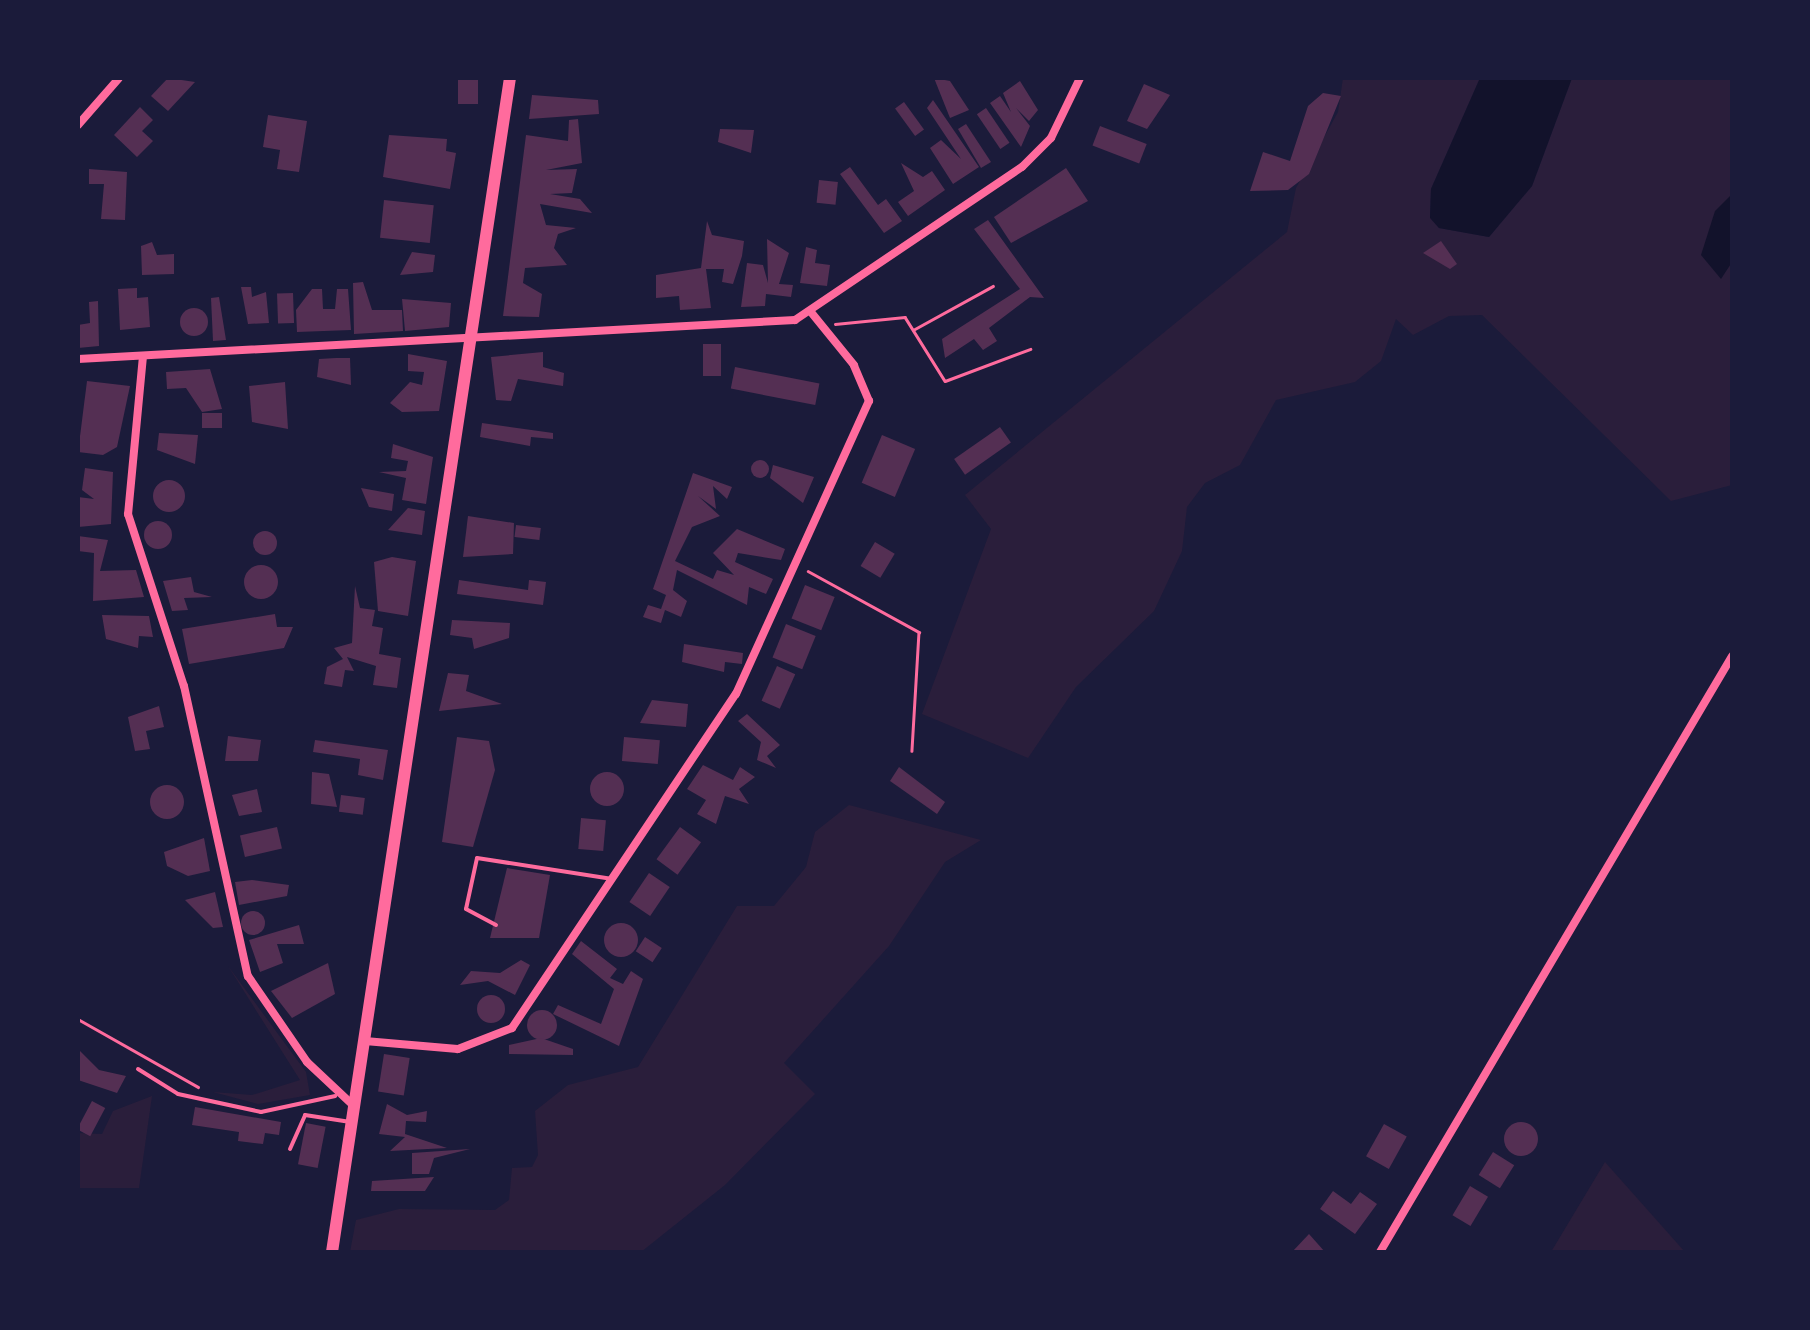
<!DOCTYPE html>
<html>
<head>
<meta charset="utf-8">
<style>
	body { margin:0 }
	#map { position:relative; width:1810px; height:1330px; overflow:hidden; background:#1b1b3a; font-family:"Work Sans",sans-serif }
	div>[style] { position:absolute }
	.green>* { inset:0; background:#2a1e3b }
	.water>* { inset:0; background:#12122b }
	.building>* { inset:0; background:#542f53; transform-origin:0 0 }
	.round { border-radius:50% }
	.path>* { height:2.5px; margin:-1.25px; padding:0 1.25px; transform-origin:1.25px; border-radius:1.25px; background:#ff6b9d }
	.service>* { height:4px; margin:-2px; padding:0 2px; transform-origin:2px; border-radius:2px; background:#ff6b9d }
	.minor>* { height:8px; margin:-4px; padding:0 4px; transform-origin:4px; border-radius:4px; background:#ff6b9d }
	.primary>* { height:12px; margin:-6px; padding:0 6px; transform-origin:6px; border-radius:6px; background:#ff6b9d }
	span { translate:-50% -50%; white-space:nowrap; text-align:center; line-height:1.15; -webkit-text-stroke:8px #1b1b3a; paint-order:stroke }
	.frame { position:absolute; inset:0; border:80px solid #1b1b3a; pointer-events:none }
</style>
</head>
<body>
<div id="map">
	<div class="green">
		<i style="clip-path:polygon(1343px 78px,1480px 78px,1431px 189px,1430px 217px,1439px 228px,1489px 237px,1532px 186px,1572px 78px,1732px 78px,1732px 194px,1712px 224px,1721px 278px,1732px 262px,1732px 485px,1671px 501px,1482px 315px,1449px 316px,1413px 335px,1396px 319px,1381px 361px,1355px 382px,1276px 400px,1240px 465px,1205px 483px,1187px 507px,1182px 551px,1154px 611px,1076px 687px,1028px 758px,922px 714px,991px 529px,965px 495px,1287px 232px,1296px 188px,1338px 112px)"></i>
		<i style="clip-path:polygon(849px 805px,981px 840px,945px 862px,889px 946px,784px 1063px,815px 1094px,725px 1185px,641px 1252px,350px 1252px,356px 1220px,399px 1209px,495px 1210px,509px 1200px,512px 1168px,532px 1167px,538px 1155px,535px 1111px,568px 1085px,638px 1067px,737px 906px,774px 906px,806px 867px,815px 832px)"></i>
		<i style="clip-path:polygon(228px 966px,306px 1072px,310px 1095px,258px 1104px,213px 1092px,252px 1095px,300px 1080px)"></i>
		<i style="clip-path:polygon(152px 1096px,139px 1188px,78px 1188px,78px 1133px,102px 1134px,113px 1111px)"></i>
		<i style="clip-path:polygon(1605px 1162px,1685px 1252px,1551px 1252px)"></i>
	</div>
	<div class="water">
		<i style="clip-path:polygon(1480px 78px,1572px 78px,1532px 186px,1489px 237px,1439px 228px,1430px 218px,1431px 189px)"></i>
		<i style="clip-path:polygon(1732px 194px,1732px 262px,1721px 279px,1701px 255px,1715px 211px)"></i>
	</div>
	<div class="building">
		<i style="clip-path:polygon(168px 78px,195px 82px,168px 111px,151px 96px)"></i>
		<i style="left:458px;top:78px;width:20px;height:26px"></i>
		<i style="clip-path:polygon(934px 78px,950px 81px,969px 110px,950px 118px)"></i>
		<i style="clip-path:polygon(1020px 81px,1038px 110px,1029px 121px,1016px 108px,1030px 126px,1021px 147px,990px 103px,1000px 96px,1011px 112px,1003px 93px)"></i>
		<i style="clip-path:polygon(1144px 84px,1170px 95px,1147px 129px,1127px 121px)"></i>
		<i style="clip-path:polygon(1323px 93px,1341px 96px,1309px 174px,1288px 190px,1250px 191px,1263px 152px,1290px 161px,1308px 106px)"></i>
		<i style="clip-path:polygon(532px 95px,598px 100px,599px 114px,529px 119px)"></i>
		<i style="clip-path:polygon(933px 100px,979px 167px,953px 184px,930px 148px,941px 140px,961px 159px,927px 108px)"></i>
		<i style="left:904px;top:102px;width:34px;height:11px;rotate:54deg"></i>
		<i style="clip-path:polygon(140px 107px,153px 120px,142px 131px,153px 141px,137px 157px,114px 135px)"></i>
		<i style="left:986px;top:108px;width:42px;height:11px;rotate:56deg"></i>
		<i style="clip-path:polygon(268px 115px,307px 121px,299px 172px,277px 169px,280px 150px,263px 147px)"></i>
		<i style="clip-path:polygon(578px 119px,582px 163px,546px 170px,577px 169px,572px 193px,550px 194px,580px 199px,592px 213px,540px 204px,546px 225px,576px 228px,558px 234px,554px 248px,567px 265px,525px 268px,523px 283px,542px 294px,539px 317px,503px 316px,526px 135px,568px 141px,569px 120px)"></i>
		<i style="clip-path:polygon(966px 124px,991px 162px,981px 168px,958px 129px)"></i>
		<i style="left:1100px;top:126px;width:50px;height:21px;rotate:21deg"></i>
		<i style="clip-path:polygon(720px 129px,754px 130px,751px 153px,718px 142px)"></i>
		<i style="clip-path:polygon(389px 135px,447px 139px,446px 151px,456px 153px,450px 189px,383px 177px)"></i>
		<i style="clip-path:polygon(901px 163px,923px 177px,932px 171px,945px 190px,908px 216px,898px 202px,914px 191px)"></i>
		<i style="clip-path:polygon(850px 167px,878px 205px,886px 199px,902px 221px,884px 233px,840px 174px)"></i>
		<i style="clip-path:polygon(1066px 168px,1088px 201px,1011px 243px,994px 217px)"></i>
		<i style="clip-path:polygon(89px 169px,127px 172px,125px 220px,101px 219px,104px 184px,89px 184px)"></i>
		<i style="left:819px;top:180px;width:19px;height:23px;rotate:6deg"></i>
		<i style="left:384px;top:200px;width:50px;height:38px;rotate:6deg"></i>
		<i style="clip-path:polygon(988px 220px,1044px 298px,1030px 297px,989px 328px,997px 341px,983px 350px,974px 339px,945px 358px,942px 339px,1020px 289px,974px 229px)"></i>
		<i style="clip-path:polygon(707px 221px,712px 235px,744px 241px,742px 256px,733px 284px,722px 282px,724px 269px,706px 269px,711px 308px,680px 310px,679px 296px,656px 298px,656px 275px,701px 268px)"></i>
		<i style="clip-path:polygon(767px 239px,789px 253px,779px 284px,793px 285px,791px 297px,766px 294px,765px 306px,741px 307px,747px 263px,763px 265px,768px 283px)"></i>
		<i style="clip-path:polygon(1441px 241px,1457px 264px,1450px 269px,1423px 253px)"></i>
		<i style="clip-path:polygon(152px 242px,157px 255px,174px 254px,174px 274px,142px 275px,141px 246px)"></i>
		<i style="clip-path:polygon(806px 247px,817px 250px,815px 263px,830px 265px,827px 286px,800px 283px)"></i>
		<i style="clip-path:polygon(412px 252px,435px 255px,433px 272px,400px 275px)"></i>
		<i style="clip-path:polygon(363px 282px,372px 310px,402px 310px,403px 331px,354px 334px,353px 283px)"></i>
		<i style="clip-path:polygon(241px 287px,251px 287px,252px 297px,266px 292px,269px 323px,248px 324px)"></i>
		<i style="clip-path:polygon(137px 288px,137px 298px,148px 297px,150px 327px,120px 330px,118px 289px)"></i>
		<i style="clip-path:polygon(312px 289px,322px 289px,323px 309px,335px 309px,337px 289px,348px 289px,351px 330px,297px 332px,296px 310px)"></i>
		<i style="left:293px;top:293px;width:30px;height:16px;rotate:88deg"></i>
		<i style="clip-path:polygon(219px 297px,226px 340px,213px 341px,211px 298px)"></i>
		<i style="clip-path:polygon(402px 299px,451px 303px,449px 327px,405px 331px)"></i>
		<i style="clip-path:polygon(98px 301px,99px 346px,78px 348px,78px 325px,90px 323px,89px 302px)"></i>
		<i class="round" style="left:180px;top:308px;width:28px;height:28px"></i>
		<i style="left:703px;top:344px;width:18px;height:32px"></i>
		<i style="clip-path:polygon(543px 352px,543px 367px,564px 373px,563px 386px,518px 379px,511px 401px,496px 400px,491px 357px)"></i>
		<i style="clip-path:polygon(408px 354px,447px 361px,439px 411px,402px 412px,390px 403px,410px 382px,422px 385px,424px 372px,408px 371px)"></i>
		<i style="clip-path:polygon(336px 358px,350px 358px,351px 385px,317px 377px,319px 359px)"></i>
		<i style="left:735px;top:367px;width:86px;height:22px;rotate:11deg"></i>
		<i style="clip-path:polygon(210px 369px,222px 409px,202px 412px,186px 388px,167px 389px,166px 372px)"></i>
		<i style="clip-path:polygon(87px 381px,130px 386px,117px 447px,103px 455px,78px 452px)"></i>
		<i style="clip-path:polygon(285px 382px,288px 429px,252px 422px,249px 386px)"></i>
		<i style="left:222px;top:413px;width:15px;height:20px;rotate:90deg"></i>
		<i style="clip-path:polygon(482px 423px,553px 433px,553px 439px,531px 437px,530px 446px,480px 437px)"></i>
		<i style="left:1000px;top:427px;width:19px;height:56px;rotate:55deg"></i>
		<i style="clip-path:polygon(159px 433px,198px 435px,195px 464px,157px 450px)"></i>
		<i style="left:882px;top:435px;width:36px;height:52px;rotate:23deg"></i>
		<i style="clip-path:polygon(393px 444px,433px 457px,426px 504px,402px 500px,406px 478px,379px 472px,406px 471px,408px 461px,391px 458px)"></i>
		<i class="round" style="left:751px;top:460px;width:18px;height:18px"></i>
		<i style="clip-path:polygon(773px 465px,814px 477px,803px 503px,770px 478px)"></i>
		<i style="clip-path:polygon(85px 468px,113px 472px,111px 524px,78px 527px,78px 497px,94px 499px,82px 490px)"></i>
		<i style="clip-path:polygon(693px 473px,732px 487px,727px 499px,713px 486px,716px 509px,698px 496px,720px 516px,692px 527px,675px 561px,713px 579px,717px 570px,734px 575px,713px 553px,737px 529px,785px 549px,781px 560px,738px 553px,735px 562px,773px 579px,766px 594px,749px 587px,747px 605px,677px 570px,673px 590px,687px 601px,681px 617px,665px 610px,661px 623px,643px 617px,648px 605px,661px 609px,666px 595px,653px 589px)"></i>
		<i class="round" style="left:153px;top:480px;width:32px;height:32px"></i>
		<i style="clip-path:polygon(361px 488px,394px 494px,392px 511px,369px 507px)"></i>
		<i style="clip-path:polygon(408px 508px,425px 511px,422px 535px,388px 530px)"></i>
		<i style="clip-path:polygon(468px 516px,514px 523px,513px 554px,463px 557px)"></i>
		<i class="round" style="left:144px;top:521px;width:28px;height:28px"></i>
		<i style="left:516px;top:525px;width:25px;height:12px;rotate:7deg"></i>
		<i class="round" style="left:253px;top:531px;width:24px;height:24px"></i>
		<i style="clip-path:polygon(78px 536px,108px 540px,100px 571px,136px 570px,144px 597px,93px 601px,94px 553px,78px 551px)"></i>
		<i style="left:875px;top:542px;width:23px;height:28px;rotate:31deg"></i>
		<i style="clip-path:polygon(392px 557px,416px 561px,408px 616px,378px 611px,374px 562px)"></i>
		<i class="round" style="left:244px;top:565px;width:34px;height:34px"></i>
		<i style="clip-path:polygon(191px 577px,194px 592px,212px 597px,184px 598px,188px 610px,172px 611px,163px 581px)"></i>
		<i style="clip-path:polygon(459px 580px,528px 590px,529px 580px,546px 582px,543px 605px,457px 594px)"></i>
		<i style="left:805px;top:585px;width:32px;height:36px;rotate:22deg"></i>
		<i style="clip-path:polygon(355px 586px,360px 608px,375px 610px,372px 626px,383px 628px,379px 654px,401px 658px,397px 688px,373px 685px,376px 666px,347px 657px,354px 671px,345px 670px,342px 687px,324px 684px,327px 667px,343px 659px,334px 648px,352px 643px)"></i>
		<i style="clip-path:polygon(275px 614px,277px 627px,293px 627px,284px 648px,189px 664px,182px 629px)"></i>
		<i style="clip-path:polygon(102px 615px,149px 616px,153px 637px,139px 636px,138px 648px,106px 639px)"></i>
		<i style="clip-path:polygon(452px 620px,510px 623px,509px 638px,474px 649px,472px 638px,450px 635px)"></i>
		<i style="left:786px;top:624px;width:32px;height:36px;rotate:22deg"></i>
		<i style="clip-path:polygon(684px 644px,743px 653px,742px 664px,725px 662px,724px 672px,682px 662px)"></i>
		<i style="left:777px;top:666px;width:20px;height:38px;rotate:24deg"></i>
		<i style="clip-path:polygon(448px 673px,469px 675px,466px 691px,502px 704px,439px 711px)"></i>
		<i style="clip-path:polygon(652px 700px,688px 704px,686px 727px,640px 723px)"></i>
		<i style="clip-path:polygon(159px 706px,164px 727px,146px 731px,150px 749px,135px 751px,128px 717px)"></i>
		<i style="clip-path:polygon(747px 714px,780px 745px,767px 756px,776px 768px,757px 760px,761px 742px,738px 721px)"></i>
		<i style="clip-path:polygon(228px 736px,261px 740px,258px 761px,225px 761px)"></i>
		<i style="clip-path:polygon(457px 737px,489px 741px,495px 770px,473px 847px,442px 842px)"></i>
		<i style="left:624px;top:737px;width:36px;height:24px;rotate:5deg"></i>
		<i style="clip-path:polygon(315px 740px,388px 750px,383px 780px,358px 775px,360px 759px,313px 752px)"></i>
		<i style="clip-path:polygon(703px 765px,733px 780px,740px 767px,755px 777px,739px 789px,749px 804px,725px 796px,716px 824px,697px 814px,706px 800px,687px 789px)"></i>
		<i style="clip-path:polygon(899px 767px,945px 802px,937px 814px,890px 781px)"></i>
		<i style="clip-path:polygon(312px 772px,329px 774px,337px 807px,311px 804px)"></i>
		<i class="round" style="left:590px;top:772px;width:34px;height:34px"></i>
		<i class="round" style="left:150px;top:785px;width:34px;height:34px"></i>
		<i style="clip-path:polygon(257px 789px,262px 812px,239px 816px,232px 795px)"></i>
		<i style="left:341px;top:795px;width:24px;height:17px;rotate:7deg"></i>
		<i style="left:581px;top:818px;width:25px;height:31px;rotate:5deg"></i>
		<i style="left:277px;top:827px;width:22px;height:38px;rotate:77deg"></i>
		<i style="left:680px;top:827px;width:26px;height:40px;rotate:36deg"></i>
		<i style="clip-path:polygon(204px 838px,210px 871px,188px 876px,167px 866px,164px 852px)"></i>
		<i style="clip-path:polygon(507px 868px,550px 875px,539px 938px,490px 938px)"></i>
		<i style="left:649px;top:873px;width:25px;height:35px;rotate:34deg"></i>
		<i style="clip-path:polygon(252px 880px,289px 885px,287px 896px,239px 905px,235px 882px)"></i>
		<i style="clip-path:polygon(215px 892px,223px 927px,213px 928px,185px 900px)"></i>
		<i class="round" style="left:241px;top:911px;width:24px;height:24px"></i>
		<i class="round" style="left:604px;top:923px;width:34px;height:34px"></i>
		<i style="clip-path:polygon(299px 925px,304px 944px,277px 944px,283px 963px,260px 972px,249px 940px)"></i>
		<i style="left:645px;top:937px;width:20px;height:17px;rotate:33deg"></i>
		<i style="clip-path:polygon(581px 941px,617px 969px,610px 978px,623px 984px,631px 971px,643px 979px,619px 1046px,553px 1014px,558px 1005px,601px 1024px,614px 989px,572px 954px)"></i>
		<i style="clip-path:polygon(521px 960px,530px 965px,515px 995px,488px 981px,460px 985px,471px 971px,500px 973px)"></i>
		<i style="clip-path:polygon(328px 963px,335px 994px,292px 1018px,271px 991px)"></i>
		<i class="round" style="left:477px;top:995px;width:28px;height:28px"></i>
		<i class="round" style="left:527px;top:1010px;width:30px;height:30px"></i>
		<i style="clip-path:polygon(541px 1038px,573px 1049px,573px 1055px,509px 1054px,509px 1045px)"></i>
		<i style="clip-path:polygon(78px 1049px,99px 1070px,126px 1076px,117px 1093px,78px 1080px)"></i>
		<i style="left:384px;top:1054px;width:26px;height:38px;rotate:9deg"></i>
		<i style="left:92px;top:1101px;width:15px;height:32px;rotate:28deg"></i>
		<i style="clip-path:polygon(387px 1104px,407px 1115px,427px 1111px,426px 1122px,406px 1121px,405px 1134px,447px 1148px,390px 1151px,405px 1137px,379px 1134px)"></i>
		<i style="clip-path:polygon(195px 1107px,281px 1122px,279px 1135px,265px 1133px,263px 1144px,238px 1141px,239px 1132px,192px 1125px)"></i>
		<i class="round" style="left:1504px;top:1122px;width:34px;height:34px"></i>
		<i style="left:306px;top:1123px;width:20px;height:42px;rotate:11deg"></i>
		<i style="left:1384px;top:1124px;width:26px;height:37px;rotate:29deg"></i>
		<i style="clip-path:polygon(470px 1149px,434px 1158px,429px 1174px,412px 1174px,412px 1153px)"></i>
		<i style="left:1493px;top:1152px;width:25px;height:27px;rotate:32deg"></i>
		<i style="clip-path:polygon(434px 1177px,425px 1191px,371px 1191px,372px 1181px)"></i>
		<i style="left:1470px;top:1186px;width:21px;height:34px;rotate:31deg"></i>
		<i style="clip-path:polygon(1333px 1191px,1351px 1204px,1360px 1192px,1377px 1204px,1355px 1234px,1320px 1209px)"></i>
		<i style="clip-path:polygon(1309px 1234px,1325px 1252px,1292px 1252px)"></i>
	</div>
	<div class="path">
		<i style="left:835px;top:324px;width:70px;rotate:-5.7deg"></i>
		<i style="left:905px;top:317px;width:75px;rotate:58deg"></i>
		<i style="left:945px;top:381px;width:91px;rotate:-20.6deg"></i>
		<i style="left:913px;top:330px;width:91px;rotate:-28.8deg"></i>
		<i style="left:808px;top:571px;width:127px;rotate:28.8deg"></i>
		<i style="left:919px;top:632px;width:119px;rotate:93.4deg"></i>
		<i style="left:78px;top:1019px;width:138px;rotate:29.5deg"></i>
	</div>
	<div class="service">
		<i style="left:496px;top:925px;width:34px;rotate:-152deg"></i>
		<i style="left:466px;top:909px;width:52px;rotate:-77.8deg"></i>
		<i style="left:477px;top:858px;width:137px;rotate:8.8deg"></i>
		<i style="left:138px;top:1069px;width:47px;rotate:32deg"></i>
		<i style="left:178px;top:1094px;width:85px;rotate:12.2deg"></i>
		<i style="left:261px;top:1112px;width:76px;rotate:-12.2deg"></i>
		<i style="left:290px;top:1149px;width:37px;rotate:-66deg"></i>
		<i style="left:305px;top:1115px;width:46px;rotate:8.8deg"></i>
	</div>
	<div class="minor">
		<i style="left:78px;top:125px;width:62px;rotate:-48.9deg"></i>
		<i style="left:143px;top:356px;width:159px;rotate:95.4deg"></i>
		<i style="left:128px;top:514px;width:181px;rotate:72deg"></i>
		<i style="left:184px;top:686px;width:297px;rotate:77.6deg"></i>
		<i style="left:248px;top:976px;width:104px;rotate:55.5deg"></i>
		<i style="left:307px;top:1062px;width:66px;rotate:43.2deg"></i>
		<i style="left:78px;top:359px;width:718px;rotate:-3.11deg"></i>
		<i style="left:795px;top:320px;width:274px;rotate:-34deg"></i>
		<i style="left:1022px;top:167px;width:41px;rotate:-45deg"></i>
		<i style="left:1051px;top:138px;width:67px;rotate:-64.2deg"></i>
		<i style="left:365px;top:1041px;width:93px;rotate:4.9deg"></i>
		<i style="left:458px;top:1049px;width:58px;rotate:-21.3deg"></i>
		<i style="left:512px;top:1028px;width:402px;rotate:-56.2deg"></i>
		<i style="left:736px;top:694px;width:322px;rotate:-65.6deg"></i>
		<i style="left:869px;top:401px;width:39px;rotate:-113deg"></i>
		<i style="left:854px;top:365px;width:68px;rotate:-129.1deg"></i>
		<i style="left:1380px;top:1252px;width:692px;rotate:-59.43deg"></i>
	</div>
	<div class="primary">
		<i style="left:332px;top:1252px;width:1187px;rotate:-81.38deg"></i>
	</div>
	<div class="frame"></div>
</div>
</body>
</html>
